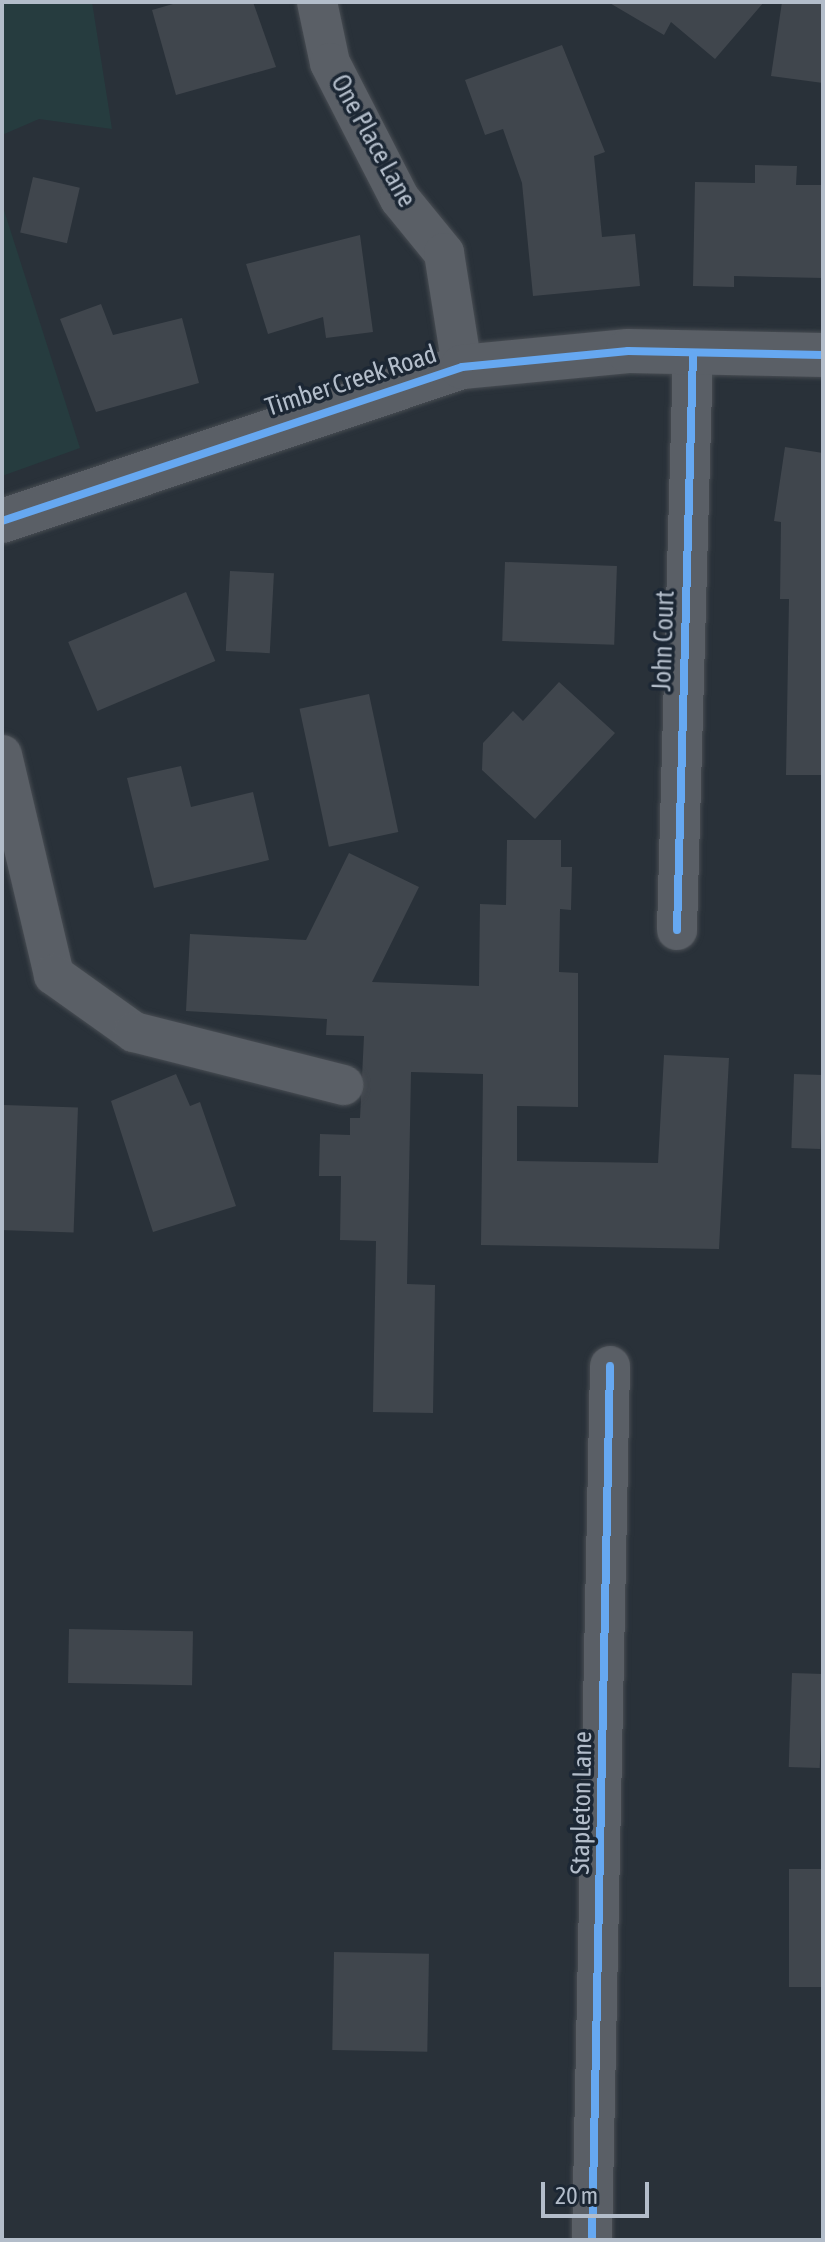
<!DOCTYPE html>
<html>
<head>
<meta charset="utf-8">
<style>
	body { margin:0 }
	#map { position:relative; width:825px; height:2242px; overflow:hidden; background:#293139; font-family:"Asap Condensed",sans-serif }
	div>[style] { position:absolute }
	.green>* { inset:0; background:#263c3f }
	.building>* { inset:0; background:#40464d; transform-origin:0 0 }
	.roads { filter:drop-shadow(0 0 2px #484d53) drop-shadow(0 0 2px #484d53) }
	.minor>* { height:40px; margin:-20px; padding:0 20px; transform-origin:20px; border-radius:20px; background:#5a5f66 }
	.tertiary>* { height:44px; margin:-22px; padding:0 22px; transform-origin:22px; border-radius:22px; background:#5a5f66 }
	.cycleway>* { height:8px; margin:-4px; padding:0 4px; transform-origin:4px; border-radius:4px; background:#66a8f1 }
	span { translate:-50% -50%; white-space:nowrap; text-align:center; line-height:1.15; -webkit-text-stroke:7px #1c2734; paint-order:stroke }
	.street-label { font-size:26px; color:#b3bdca }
	.frame { position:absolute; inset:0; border:4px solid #b3bdca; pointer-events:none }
	.scale { position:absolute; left:541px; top:2182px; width:108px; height:36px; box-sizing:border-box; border:4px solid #b3bdca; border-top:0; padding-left:10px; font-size:24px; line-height:28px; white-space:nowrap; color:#b3bdca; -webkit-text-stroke:6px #1c2734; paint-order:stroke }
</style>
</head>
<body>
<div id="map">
	<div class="green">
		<i style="clip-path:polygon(2px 2px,92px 2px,112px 129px,39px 119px,2px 135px)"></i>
		<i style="clip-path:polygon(2px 204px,80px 448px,2px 476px)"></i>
	</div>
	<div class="building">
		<i style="clip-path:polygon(180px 2px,253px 2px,276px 67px,176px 95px,152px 10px)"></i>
		<i style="clip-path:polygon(608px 2px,764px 2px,715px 59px,671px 22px,664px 35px)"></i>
		<i style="clip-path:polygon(782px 2px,823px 2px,823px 83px,771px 76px)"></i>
		<i style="clip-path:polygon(562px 45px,605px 152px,594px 156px,602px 237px,635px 234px,640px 286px,533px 296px,522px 183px,503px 129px,485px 135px,465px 80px)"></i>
		<i style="clip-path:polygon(755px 165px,797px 166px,796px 185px,823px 185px,823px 278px,734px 276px,734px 287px,693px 286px,695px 182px,755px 183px)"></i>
		<i style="left:33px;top:177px;width:48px;height:57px;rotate:13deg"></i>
		<i style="clip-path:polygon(360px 235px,373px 332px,326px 338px,323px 317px,268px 334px,246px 264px)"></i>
		<i style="clip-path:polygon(101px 304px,113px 335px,182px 318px,199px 383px,96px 412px,60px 319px)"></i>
		<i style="clip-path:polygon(785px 447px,823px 453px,823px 775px,786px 775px,789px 599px,780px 599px,781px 522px,774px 521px)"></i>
		<i style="left:505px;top:562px;width:112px;height:79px;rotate:2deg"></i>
		<i style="left:230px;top:571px;width:44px;height:80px;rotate:3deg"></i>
		<i style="left:186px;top:592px;width:75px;height:128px;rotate:67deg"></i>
		<i style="clip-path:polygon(559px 682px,615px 733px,535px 819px,482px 770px,483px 743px,513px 711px,523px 721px)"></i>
		<i style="left:369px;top:694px;width:141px;height:71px;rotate:78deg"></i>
		<i style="clip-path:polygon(181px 766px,191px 807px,253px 792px,269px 860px,154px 888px,127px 778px)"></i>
		<i style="clip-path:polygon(507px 840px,561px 840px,561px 867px,572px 867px,571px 910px,560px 909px,559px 972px,578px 973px,578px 1107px,517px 1106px,517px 1161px,658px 1163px,664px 1055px,729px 1058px,719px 1249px,481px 1245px,483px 1074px,411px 1072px,407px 1284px,435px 1285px,433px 1413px,373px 1412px,376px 1241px,340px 1240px,341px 1176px,319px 1176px,320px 1134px,350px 1135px,350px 1118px,360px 1118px,364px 1036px,326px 1035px,327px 1019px,186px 1011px,190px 934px,306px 940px,349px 853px,419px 887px,372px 982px,479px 986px,480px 904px,506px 905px)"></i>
		<i style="clip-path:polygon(176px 1074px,190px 1106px,200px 1102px,236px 1206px,153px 1232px,111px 1101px)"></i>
		<i style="left:794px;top:1074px;width:29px;height:74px;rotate:2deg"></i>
		<i style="left:4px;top:1105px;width:74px;height:125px;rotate:2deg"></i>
		<i style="left:69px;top:1629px;width:124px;height:54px;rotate:1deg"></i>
		<i style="left:792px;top:1673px;width:31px;height:94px;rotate:2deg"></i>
		<i style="left:789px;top:1869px;width:34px;height:118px"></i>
		<i style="left:334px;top:1952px;width:95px;height:98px;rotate:1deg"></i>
	</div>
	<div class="roads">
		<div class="minor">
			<i style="left:317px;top:2px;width:62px;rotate:78deg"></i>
			<i style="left:330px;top:63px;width:153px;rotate:62.8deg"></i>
			<i style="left:400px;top:199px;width:70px;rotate:50.8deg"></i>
			<i style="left:444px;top:253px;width:115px;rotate:81deg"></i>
			<i style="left:2px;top:755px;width:226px;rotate:76.7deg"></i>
			<i style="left:54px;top:975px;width:98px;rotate:35.5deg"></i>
			<i style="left:134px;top:1032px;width:216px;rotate:14.2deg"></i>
			<i style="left:677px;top:930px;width:577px;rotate:-88.41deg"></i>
			<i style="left:592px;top:2240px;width:874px;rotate:-88.82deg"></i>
		</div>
		<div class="tertiary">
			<i style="left:2px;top:521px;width:485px;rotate:-18.5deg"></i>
			<i style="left:462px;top:367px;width:167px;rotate:-5.5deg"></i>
			<i style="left:628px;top:351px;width:195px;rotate:1.2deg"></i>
		</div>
	</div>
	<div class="cycleway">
		<i style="left:2px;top:521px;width:485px;rotate:-18.5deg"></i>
		<i style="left:462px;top:367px;width:167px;rotate:-5.5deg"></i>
		<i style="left:628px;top:351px;width:195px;rotate:1.2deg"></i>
		<i style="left:677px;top:930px;width:577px;rotate:-88.41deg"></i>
		<i style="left:592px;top:2240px;width:874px;rotate:-88.82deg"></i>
	</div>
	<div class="street-label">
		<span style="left:373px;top:141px;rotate:61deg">One Place Lane</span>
		<span style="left:351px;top:381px;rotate:-18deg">Timber Creek Road</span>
		<span style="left:664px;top:641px;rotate:-88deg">John Court</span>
		<span style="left:582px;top:1803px;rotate:-89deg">Stapleton Lane</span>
	</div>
	<div class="frame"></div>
	<div class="scale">20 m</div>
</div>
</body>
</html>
